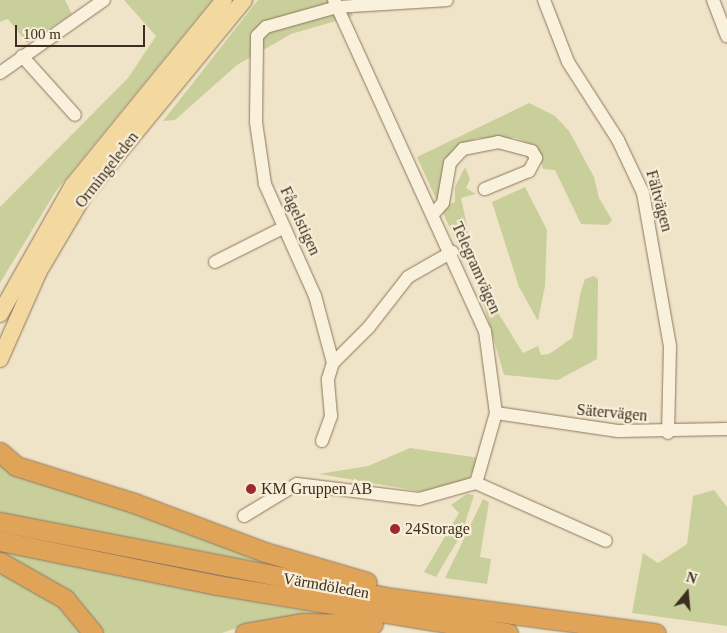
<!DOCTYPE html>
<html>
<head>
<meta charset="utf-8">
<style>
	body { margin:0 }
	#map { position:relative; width:727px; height:633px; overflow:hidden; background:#f0e4c8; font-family:"Times New Roman",serif }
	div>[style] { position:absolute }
	.green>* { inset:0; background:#c9cf9b }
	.roads { filter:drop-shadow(0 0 1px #8d765c) drop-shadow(0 0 1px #8d765c) }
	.minor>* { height:12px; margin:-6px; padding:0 6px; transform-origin:6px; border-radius:6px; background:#faf1dc }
	.major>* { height:16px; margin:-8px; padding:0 8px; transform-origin:8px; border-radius:8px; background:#f3d9a0 }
	.highway>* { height:19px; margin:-9.5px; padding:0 9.5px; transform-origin:9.5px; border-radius:9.5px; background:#e0a458 }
	.dots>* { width:14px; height:14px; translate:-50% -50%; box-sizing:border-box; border:2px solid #f7eed8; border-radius:50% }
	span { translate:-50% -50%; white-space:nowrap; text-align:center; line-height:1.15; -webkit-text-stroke:4.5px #f7eed8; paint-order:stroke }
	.street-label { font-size:16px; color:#3d2e20 }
	.poi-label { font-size:16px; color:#3d2e20 }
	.left { translate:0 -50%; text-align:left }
	.north { position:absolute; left:662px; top:568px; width:50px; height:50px; -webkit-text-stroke:4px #f7eed8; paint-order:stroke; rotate:17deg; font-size:14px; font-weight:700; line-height:20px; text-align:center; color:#3d2e20 }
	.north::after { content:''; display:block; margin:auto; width:18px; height:22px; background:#3d2e20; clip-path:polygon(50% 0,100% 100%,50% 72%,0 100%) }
	.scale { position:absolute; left:15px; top:25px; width:130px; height:22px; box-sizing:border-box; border:2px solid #3d2e20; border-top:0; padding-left:6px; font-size:15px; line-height:18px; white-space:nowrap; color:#3d2e20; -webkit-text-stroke:4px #f7eed8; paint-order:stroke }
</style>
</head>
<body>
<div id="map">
	<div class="green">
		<i style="clip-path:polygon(0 0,65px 0,72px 14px,27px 43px,8px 19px,0 22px)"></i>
		<i style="clip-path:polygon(124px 0,212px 0,56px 191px,0 283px,0 207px,128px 78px,156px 36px)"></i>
		<i style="clip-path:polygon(258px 0,347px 0,353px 16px,291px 34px,237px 65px,175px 120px,163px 121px)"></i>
		<i style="clip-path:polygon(529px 103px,555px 116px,569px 131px,594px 177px,599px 198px,612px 220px,608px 225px,581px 224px,555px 170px,543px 169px,536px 146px,516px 138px,477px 138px,457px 147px,444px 167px,437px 201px,417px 157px)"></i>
		<i style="clip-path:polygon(465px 167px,470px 179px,466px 188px,476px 194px,461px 198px,472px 249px,495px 308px,523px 353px,538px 346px,541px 355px,549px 354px,572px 338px,581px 291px,585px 279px,594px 276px,598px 279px,597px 359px,558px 380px,504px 375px,480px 292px,443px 213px,444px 206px,455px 202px,455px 187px)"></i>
		<i style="clip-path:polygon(525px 187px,547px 230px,545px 286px,538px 321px,519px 287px,492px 202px)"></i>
		<i style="clip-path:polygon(410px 448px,480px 458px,465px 485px,424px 492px,319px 474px,368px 466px)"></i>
		<i style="clip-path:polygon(0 459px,106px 499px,294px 569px,0 513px)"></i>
		<i style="clip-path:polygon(714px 490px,727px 507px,727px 626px,632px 613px,643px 553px,658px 563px,687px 544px,693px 496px)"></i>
		<i style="clip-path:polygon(467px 494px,474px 495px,462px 533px,436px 577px,424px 572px,459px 513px,451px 505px)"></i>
		<i style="clip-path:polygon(483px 499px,489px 502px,480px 557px,491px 559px,487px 584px,445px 578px)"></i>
		<i style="clip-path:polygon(0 550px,219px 595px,331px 615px,239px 627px,222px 633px,101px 633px,75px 599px,0 555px)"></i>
		<i style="clip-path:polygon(0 569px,66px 610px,85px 633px,0 633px)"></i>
	</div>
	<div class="roads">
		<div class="minor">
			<i style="left:334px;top:0;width:364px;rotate:65.5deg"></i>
			<i style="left:485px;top:331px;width:83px;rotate:82.4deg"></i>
			<i style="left:496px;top:413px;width:73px;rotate:105.9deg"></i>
			<i style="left:544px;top:0;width:66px;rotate:68.8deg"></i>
			<i style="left:568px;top:62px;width:93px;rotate:57.3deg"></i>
			<i style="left:618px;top:140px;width:59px;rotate:64.7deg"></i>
			<i style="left:643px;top:193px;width:155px;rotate:80deg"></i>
			<i style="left:670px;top:346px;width:87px;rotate:91.3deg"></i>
			<i style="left:713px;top:0;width:39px;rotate:69deg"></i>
			<i style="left:22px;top:56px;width:79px;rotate:48.1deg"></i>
			<i style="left:0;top:73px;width:127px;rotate:-35.1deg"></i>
			<i style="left:434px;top:213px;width:13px;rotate:-48deg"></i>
			<i style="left:443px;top:203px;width:41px;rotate:-80.1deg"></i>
			<i style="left:450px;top:163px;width:19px;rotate:-47deg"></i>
			<i style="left:463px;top:149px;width:36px;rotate:-11deg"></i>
			<i style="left:498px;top:142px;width:35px;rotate:15deg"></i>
			<i style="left:532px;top:151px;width:8px;rotate:60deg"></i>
			<i style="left:536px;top:158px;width:15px;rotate:118deg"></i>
			<i style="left:529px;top:171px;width:48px;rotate:157.8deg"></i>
			<i style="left:215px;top:262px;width:76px;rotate:-26.6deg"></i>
			<i style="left:333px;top:363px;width:51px;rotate:-45deg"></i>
			<i style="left:369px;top:327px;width:63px;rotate:-52deg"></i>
			<i style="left:408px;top:277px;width:51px;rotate:-29.6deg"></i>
			<i style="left:496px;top:413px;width:123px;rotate:8.4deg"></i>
			<i style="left:618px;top:431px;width:109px;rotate:-1.1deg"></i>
			<i style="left:322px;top:441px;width:27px;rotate:-70deg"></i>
			<i style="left:331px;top:416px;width:37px;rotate:-95deg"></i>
			<i style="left:328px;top:379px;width:17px;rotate:-73deg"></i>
			<i style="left:333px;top:363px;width:69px;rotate:-105deg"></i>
			<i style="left:315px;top:296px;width:123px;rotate:-114.1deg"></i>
			<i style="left:265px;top:184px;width:63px;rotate:-98.3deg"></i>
			<i style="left:256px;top:122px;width:86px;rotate:-89.3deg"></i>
			<i style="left:257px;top:36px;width:13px;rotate:-45deg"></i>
			<i style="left:266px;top:27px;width:74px;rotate:-15.7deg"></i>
			<i style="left:337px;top:7px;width:110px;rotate:-3.6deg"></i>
			<i style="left:244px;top:516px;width:62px;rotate:-31.1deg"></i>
			<i style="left:297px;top:484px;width:123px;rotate:7deg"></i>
			<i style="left:419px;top:499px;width:59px;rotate:-15.7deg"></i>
			<i style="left:476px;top:483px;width:142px;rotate:24deg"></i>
		</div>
		<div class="major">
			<i style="left:0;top:314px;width:148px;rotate:-60.5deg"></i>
			<i style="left:73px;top:185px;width:239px;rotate:-50.8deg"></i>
			<i style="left:0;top:359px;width:96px;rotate:-66.1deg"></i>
			<i style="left:39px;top:271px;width:88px;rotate:-59.4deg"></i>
			<i style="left:84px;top:195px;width:252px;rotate:-50.6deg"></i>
		</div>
		<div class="highway">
			<i style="left:0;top:452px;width:21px;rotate:41deg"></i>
			<i style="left:16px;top:466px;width:124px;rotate:17.4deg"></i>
			<i style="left:134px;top:503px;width:140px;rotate:20.5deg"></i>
			<i style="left:265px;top:552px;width:106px;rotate:16.4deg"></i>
			<i style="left:0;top:522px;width:399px;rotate:11deg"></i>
			<i style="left:392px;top:598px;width:266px;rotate:7.6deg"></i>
			<i style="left:0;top:541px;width:221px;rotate:11.5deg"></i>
			<i style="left:217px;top:585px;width:295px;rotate:9.4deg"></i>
			<i style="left:0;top:562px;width:75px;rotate:29.6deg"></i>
			<i style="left:65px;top:599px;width:44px;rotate:50.5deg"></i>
			<i style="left:245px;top:633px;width:59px;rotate:-9.8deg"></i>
			<i style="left:303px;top:623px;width:70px;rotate:0.8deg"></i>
		</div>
	</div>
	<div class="dots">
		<i style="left:251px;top:489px;background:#9e2a2b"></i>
		<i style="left:395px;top:529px;background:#9e2a2b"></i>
	</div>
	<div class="street-label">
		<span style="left:107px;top:170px;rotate:-52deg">Ormingeleden</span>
		<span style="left:659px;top:201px;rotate:75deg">Fältvägen</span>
		<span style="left:300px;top:221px;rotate:65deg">Fågelstigen</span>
		<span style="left:476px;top:268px;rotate:66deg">Telegramvägen</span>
		<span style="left:612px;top:413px;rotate:5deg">Sätervägen</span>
		<span style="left:326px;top:586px;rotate:10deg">Värmdöleden</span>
	</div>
	<div class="poi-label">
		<span class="left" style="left:261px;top:489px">KM Gruppen AB</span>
		<span class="left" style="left:405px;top:529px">24Storage</span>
	</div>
	<div class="north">N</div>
	<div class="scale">100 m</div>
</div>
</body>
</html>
